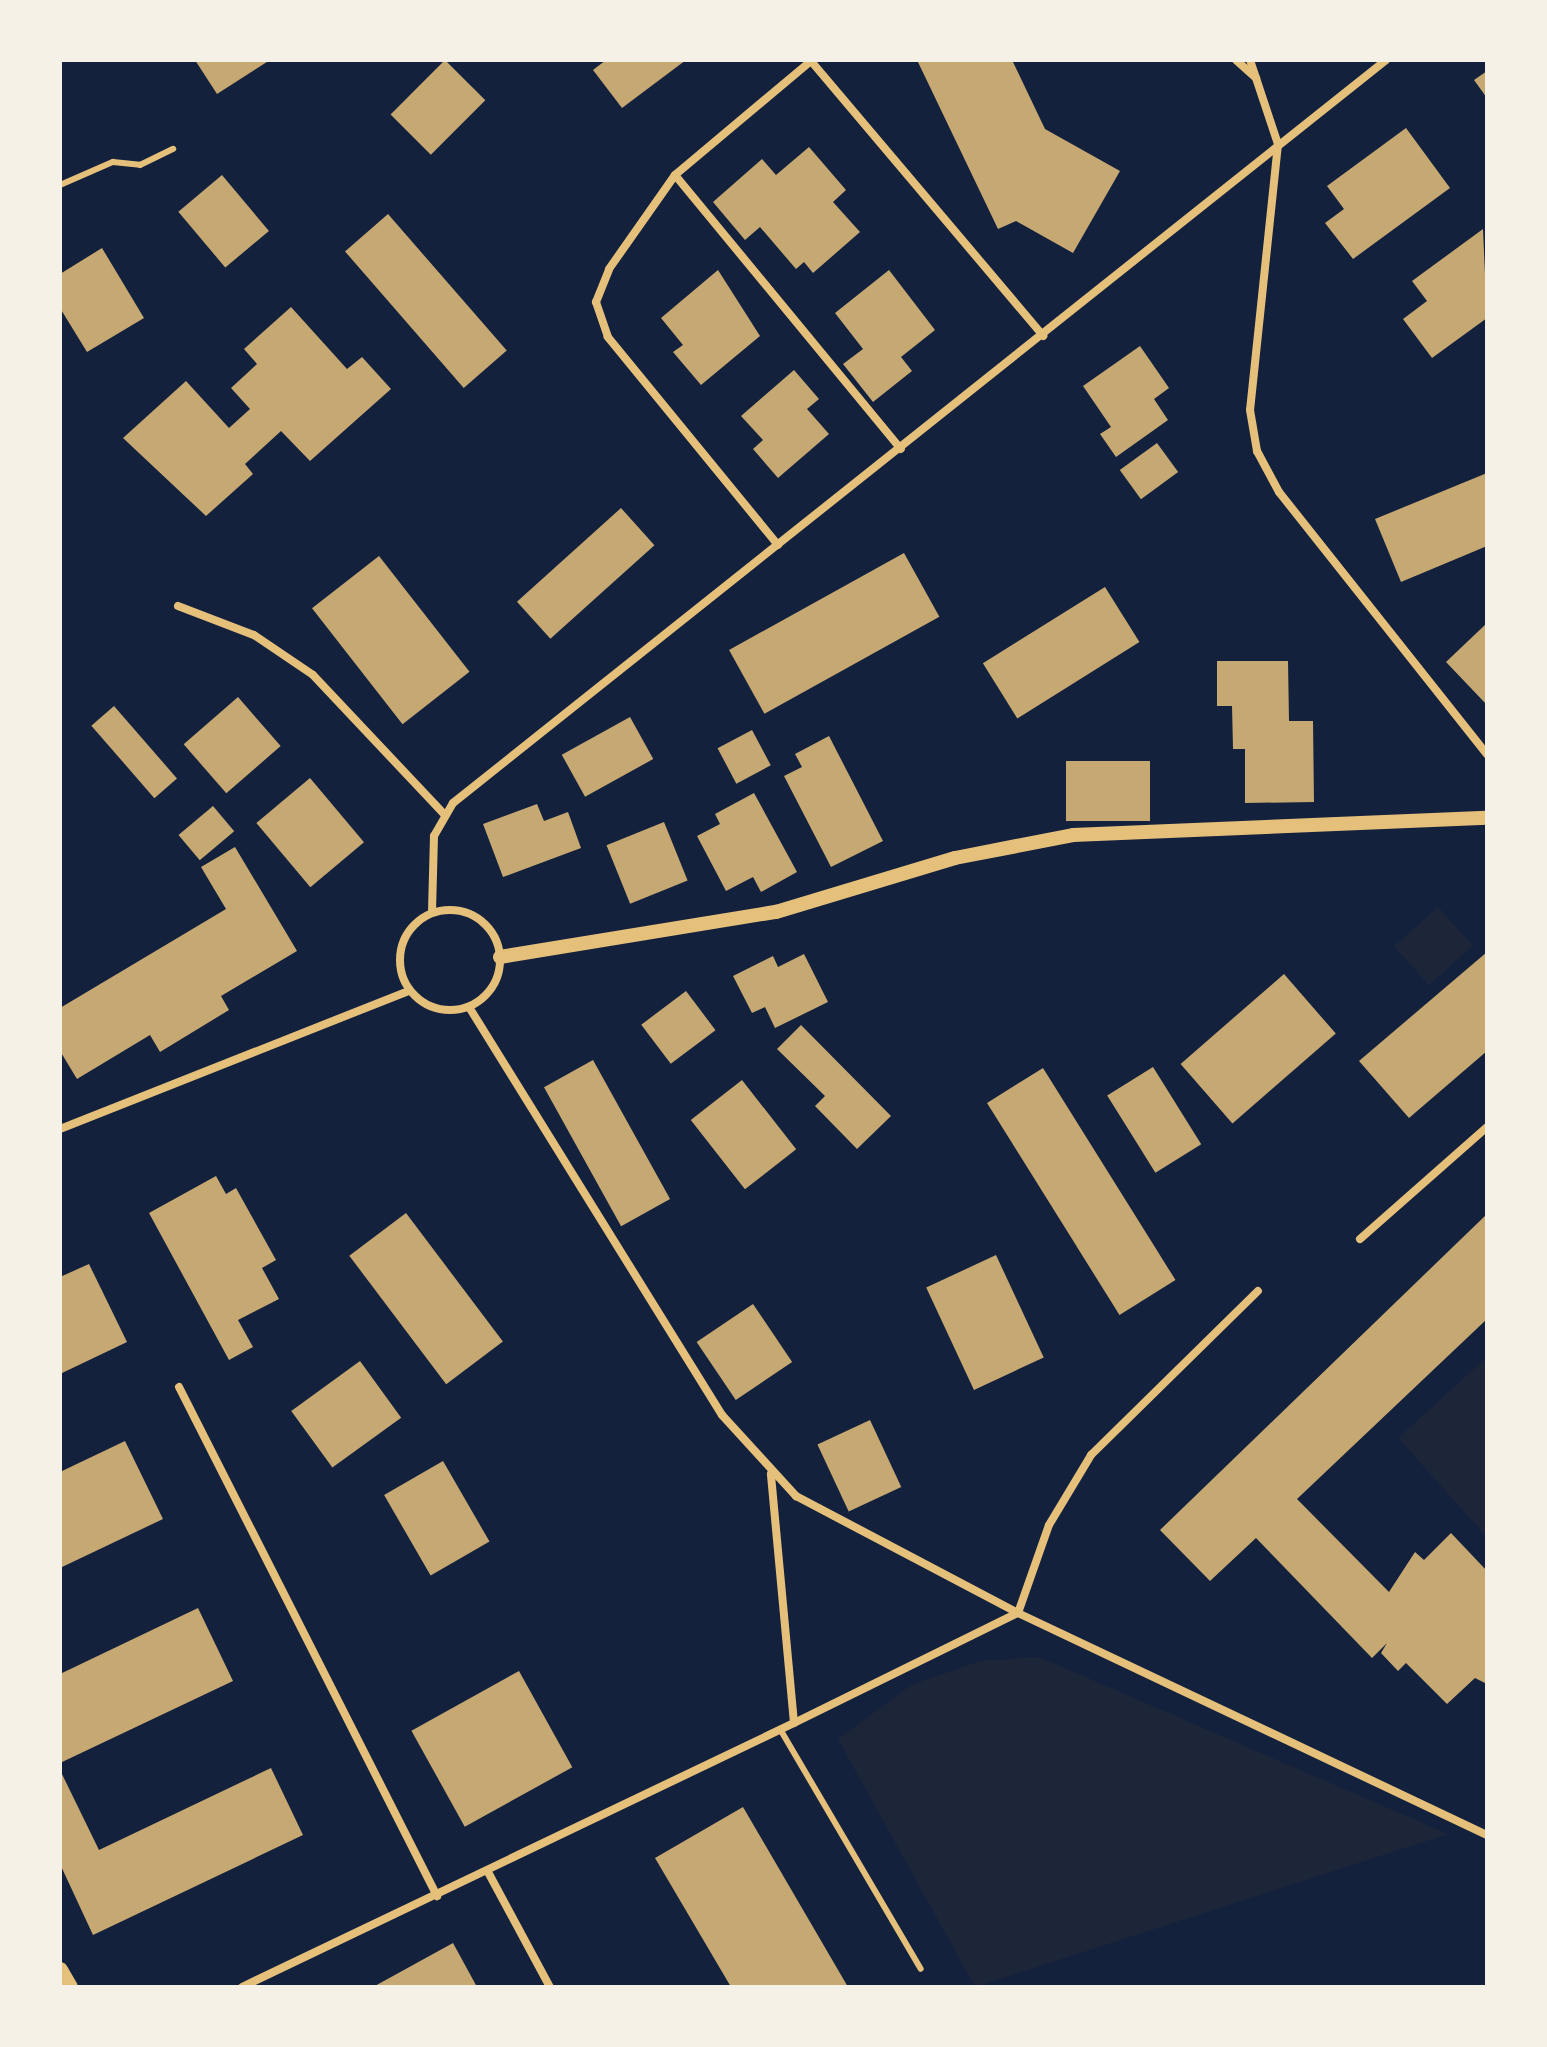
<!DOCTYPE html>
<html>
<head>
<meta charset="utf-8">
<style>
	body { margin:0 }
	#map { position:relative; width:1547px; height:2047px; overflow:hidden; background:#14213d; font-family:Lato,sans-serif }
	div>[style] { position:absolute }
	.green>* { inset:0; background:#1d2539; transform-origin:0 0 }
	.building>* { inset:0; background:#c6a872; transform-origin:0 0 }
	.service>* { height:6px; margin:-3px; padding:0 3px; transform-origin:3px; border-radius:3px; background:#e5c07b }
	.minor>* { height:8px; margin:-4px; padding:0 4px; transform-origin:4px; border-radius:4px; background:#e5c07b }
	.minor>.ring { margin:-4px; padding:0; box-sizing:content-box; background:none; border:8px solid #e5c07b; border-radius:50% }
	.tertiary>* { height:14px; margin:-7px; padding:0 7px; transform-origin:7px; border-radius:7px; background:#e5c07b }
	.secondary>* { height:16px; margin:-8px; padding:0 8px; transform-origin:8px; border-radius:8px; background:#e5c07b }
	span { translate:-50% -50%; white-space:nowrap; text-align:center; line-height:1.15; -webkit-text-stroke:6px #f6f1e7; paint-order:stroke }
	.frame { position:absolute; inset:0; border:62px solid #f6f1e7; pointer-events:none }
</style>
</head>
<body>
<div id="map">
	<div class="green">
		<i style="left:1438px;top:907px;width:52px;height:59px;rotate:48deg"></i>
		<i style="clip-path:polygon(1487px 1357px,1487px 1537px,1398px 1438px)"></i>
		<i style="clip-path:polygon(1039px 1657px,1448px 1834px,975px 1987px,838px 1739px,911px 1685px,980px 1661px)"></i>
	</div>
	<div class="building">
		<i style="clip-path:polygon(195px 60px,270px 60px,217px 94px)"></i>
		<i style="left:445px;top:60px;width:57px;height:77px;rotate:45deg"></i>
		<i style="clip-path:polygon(606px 60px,686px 60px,622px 108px,593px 70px)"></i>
		<i style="clip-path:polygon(917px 60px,1012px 60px,1045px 129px,1120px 171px,1073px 253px,1016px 221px,998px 229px)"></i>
		<i style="clip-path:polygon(1487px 71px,1487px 98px,1474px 80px)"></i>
		<i style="clip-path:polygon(1406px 128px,1450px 188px,1353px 259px,1325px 223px,1344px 209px,1327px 186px)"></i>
		<i style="clip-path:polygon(809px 147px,846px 190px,833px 202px,860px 232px,813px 273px,804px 262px,796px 269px,760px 227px,745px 240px,713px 202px,762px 159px,776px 175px)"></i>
		<i style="left:222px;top:175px;width:73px;height:57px;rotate:50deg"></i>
		<i style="left:388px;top:214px;width:181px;height:57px;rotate:49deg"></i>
		<i style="clip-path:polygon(1483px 229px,1487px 318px,1432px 358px,1403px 319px,1427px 301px,1412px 281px)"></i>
		<i style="clip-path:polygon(102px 248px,144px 318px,87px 352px,60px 308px,60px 274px)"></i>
		<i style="clip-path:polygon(718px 270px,760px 336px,701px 385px,673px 352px,683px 345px,661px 318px)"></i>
		<i style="clip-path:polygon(889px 270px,935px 330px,901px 357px,912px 371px,873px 402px,843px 364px,863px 349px,835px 313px)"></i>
		<i style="clip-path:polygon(291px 307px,347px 369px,362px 357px,391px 389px,310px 461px,281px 431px,245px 464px,253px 474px,206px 516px,123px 438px,186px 381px,229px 428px,250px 409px,231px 388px,257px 364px,244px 349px)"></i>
		<i style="clip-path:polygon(1140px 346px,1169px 388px,1154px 399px,1168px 420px,1116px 457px,1100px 434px,1111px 427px,1083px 386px)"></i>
		<i style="clip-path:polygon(794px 370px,819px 399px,807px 409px,829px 434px,778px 478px,753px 449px,763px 440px,741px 416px)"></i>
		<i style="left:1157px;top:443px;width:36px;height:46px;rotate:54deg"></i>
		<i style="clip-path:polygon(1487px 473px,1487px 546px,1401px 582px,1375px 519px)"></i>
		<i style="left:621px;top:508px;width:50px;height:140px;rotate:48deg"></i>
		<i style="left:904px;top:553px;width:73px;height:200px;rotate:61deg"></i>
		<i style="left:379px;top:556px;width:147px;height:85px;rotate:52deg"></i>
		<i style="left:1105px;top:587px;width:65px;height:144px;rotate:58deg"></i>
		<i style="clip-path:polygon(1487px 623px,1487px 705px,1446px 662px)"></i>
		<i style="clip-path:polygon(1217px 661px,1288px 661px,1289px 721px,1313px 721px,1314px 802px,1245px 803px,1245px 749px,1233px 749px,1232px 706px,1217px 706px)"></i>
		<i style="left:238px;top:697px;width:65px;height:72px;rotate:49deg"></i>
		<i style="left:114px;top:706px;width:96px;height:30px;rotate:49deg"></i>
		<i style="left:630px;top:717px;width:48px;height:78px;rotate:61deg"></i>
		<i style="left:752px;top:730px;width:40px;height:39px;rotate:62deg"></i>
		<i style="clip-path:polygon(829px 736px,883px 841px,831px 867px,784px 776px,802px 767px,795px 754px)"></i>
		<i style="left:1066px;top:761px;width:84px;height:60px"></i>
		<i style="left:310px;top:778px;width:84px;height:70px;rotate:50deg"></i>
		<i style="clip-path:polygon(754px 793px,797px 872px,761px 892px,753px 877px,726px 891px,697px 836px,720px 824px,715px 814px)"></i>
		<i style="clip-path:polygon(537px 804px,544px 821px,568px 812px,581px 848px,503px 877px,483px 824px)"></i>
		<i style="left:213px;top:806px;width:33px;height:45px;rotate:50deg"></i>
		<i style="left:664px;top:822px;width:63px;height:62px;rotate:68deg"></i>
		<i style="clip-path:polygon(235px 847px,297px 951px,221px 996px,229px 1010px,160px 1052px,150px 1035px,77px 1079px,60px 1051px,60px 1008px,226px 909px,201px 867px)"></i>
		<i style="clip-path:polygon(1487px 952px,1487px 1051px,1409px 1118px,1359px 1061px)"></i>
		<i style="clip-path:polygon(804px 954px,828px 1002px,775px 1028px,765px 1007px,752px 1013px,733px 976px,773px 956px,778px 967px)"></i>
		<i style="left:1284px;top:974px;width:79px;height:137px;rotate:49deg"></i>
		<i style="left:686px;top:991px;width:49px;height:56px;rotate:53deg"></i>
		<i style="clip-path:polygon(801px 1025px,891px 1116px,857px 1149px,815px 1106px,825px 1096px,777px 1049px)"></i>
		<i style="left:593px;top:1060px;width:159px;height:56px;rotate:61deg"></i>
		<i style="left:1153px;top:1067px;width:91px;height:54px;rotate:58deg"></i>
		<i style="left:1043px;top:1068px;width:250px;height:66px;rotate:58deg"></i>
		<i style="left:742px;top:1080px;width:88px;height:65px;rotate:52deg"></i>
		<i style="clip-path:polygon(216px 1176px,226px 1194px,236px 1188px,276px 1260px,262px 1268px,279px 1299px,238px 1320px,253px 1347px,229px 1360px,149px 1213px)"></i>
		<i style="left:406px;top:1213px;width:161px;height:71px;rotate:53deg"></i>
		<i style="clip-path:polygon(1487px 1214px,1487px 1319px,1297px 1499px,1389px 1592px,1415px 1552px,1424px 1560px,1451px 1533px,1487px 1571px,1487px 1684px,1475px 1678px,1447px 1704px,1406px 1663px,1398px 1671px,1381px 1653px,1387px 1643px,1372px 1658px,1256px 1538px,1210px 1581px,1160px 1530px)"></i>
		<i style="left:996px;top:1255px;width:113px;height:77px;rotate:65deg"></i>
		<i style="clip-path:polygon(89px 1264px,127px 1342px,60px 1374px,60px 1277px)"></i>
		<i style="left:753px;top:1304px;width:70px;height:68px;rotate:56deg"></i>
		<i style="left:360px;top:1361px;width:70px;height:85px;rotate:54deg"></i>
		<i style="left:870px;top:1420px;width:74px;height:58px;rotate:65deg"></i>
		<i style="clip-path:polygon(125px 1441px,163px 1519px,60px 1568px,60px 1472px)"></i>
		<i style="left:443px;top:1461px;width:93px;height:68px;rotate:60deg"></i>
		<i style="clip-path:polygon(198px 1608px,233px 1681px,60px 1763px,60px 1674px)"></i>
		<i style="left:519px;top:1671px;width:110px;height:123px;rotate:61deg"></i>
		<i style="clip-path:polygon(271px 1768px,303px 1835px,93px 1935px,60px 1864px,60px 1770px,99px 1850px)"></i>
		<i style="clip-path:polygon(743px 1807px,848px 1987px,731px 1987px,655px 1858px)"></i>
		<i style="clip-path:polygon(453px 1943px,477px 1987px,373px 1987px)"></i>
	</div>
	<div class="service">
		<i style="left:60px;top:185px;width:58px;rotate:-23.5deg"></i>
		<i style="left:113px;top:162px;width:27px;rotate:6deg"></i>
		<i style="left:140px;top:165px;width:37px;rotate:-26deg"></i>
		<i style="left:780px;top:1729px;width:278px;rotate:59.6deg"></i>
	</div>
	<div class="minor">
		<i style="left:1236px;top:60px;width:27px;rotate:42deg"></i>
		<i style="left:1250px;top:60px;width:89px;rotate:71.6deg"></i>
		<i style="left:1278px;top:144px;width:267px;rotate:96deg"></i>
		<i style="left:1250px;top:410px;width:42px;rotate:80.3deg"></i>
		<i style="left:1257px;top:451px;width:47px;rotate:61.8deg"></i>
		<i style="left:1279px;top:492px;width:335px;rotate:51.6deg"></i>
		<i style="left:811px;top:61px;width:360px;rotate:49.8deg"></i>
		<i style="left:675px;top:175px;width:355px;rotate:50.5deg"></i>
		<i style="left:778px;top:545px;width:269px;rotate:-129.3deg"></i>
		<i style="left:608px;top:337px;width:37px;rotate:-109deg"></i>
		<i style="left:596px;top:302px;width:35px;rotate:-68deg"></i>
		<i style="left:609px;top:269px;width:115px;rotate:-54.9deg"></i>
		<i style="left:675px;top:175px;width:179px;rotate:-40deg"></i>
		<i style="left:178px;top:606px;width:81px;rotate:20.9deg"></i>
		<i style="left:254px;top:635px;width:71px;rotate:34.1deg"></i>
		<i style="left:313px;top:675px;width:190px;rotate:46.7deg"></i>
		<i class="ring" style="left:400px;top:910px;width:92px;height:92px"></i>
		<i style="left:432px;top:912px;width:76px;rotate:-88.5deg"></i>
		<i style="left:434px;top:836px;width:38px;rotate:-60deg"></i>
		<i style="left:453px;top:803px;width:1193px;rotate:-38.53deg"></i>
		<i style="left:469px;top:1007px;width:480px;rotate:58.2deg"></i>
		<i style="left:722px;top:1415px;width:110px;rotate:47.6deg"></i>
		<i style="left:796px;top:1496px;width:251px;rotate:27.8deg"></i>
		<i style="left:1018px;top:1613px;width:519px;rotate:25.33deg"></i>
		<i style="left:60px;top:1129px;width:375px;rotate:-21.6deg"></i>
		<i style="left:1360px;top:1239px;width:169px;rotate:-41.4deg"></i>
		<i style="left:179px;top:1387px;width:571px;rotate:63.12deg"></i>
		<i style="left:794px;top:1723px;width:250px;rotate:-26.2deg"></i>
		<i style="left:1018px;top:1613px;width:93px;rotate:-70.6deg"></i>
		<i style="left:1049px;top:1525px;width:82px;rotate:-59deg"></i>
		<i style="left:1091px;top:1455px;width:234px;rotate:-44.5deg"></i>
		<i style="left:488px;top:1872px;width:131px;rotate:61.7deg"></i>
		<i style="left:242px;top:1987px;width:612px;rotate:-25.56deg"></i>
		<i style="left:794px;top:1723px;width:250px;rotate:-95.3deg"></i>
	</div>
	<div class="tertiary">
		<i style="left:500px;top:957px;width:280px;rotate:-9.3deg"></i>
		<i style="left:776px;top:912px;width:187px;rotate:-16.8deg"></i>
		<i style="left:955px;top:858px;width:120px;rotate:-11deg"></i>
		<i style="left:1073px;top:835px;width:414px;rotate:-2.4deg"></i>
	</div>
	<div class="secondary">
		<i style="left:60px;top:1970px;width:20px;rotate:60deg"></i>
	</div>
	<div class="frame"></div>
</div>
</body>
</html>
